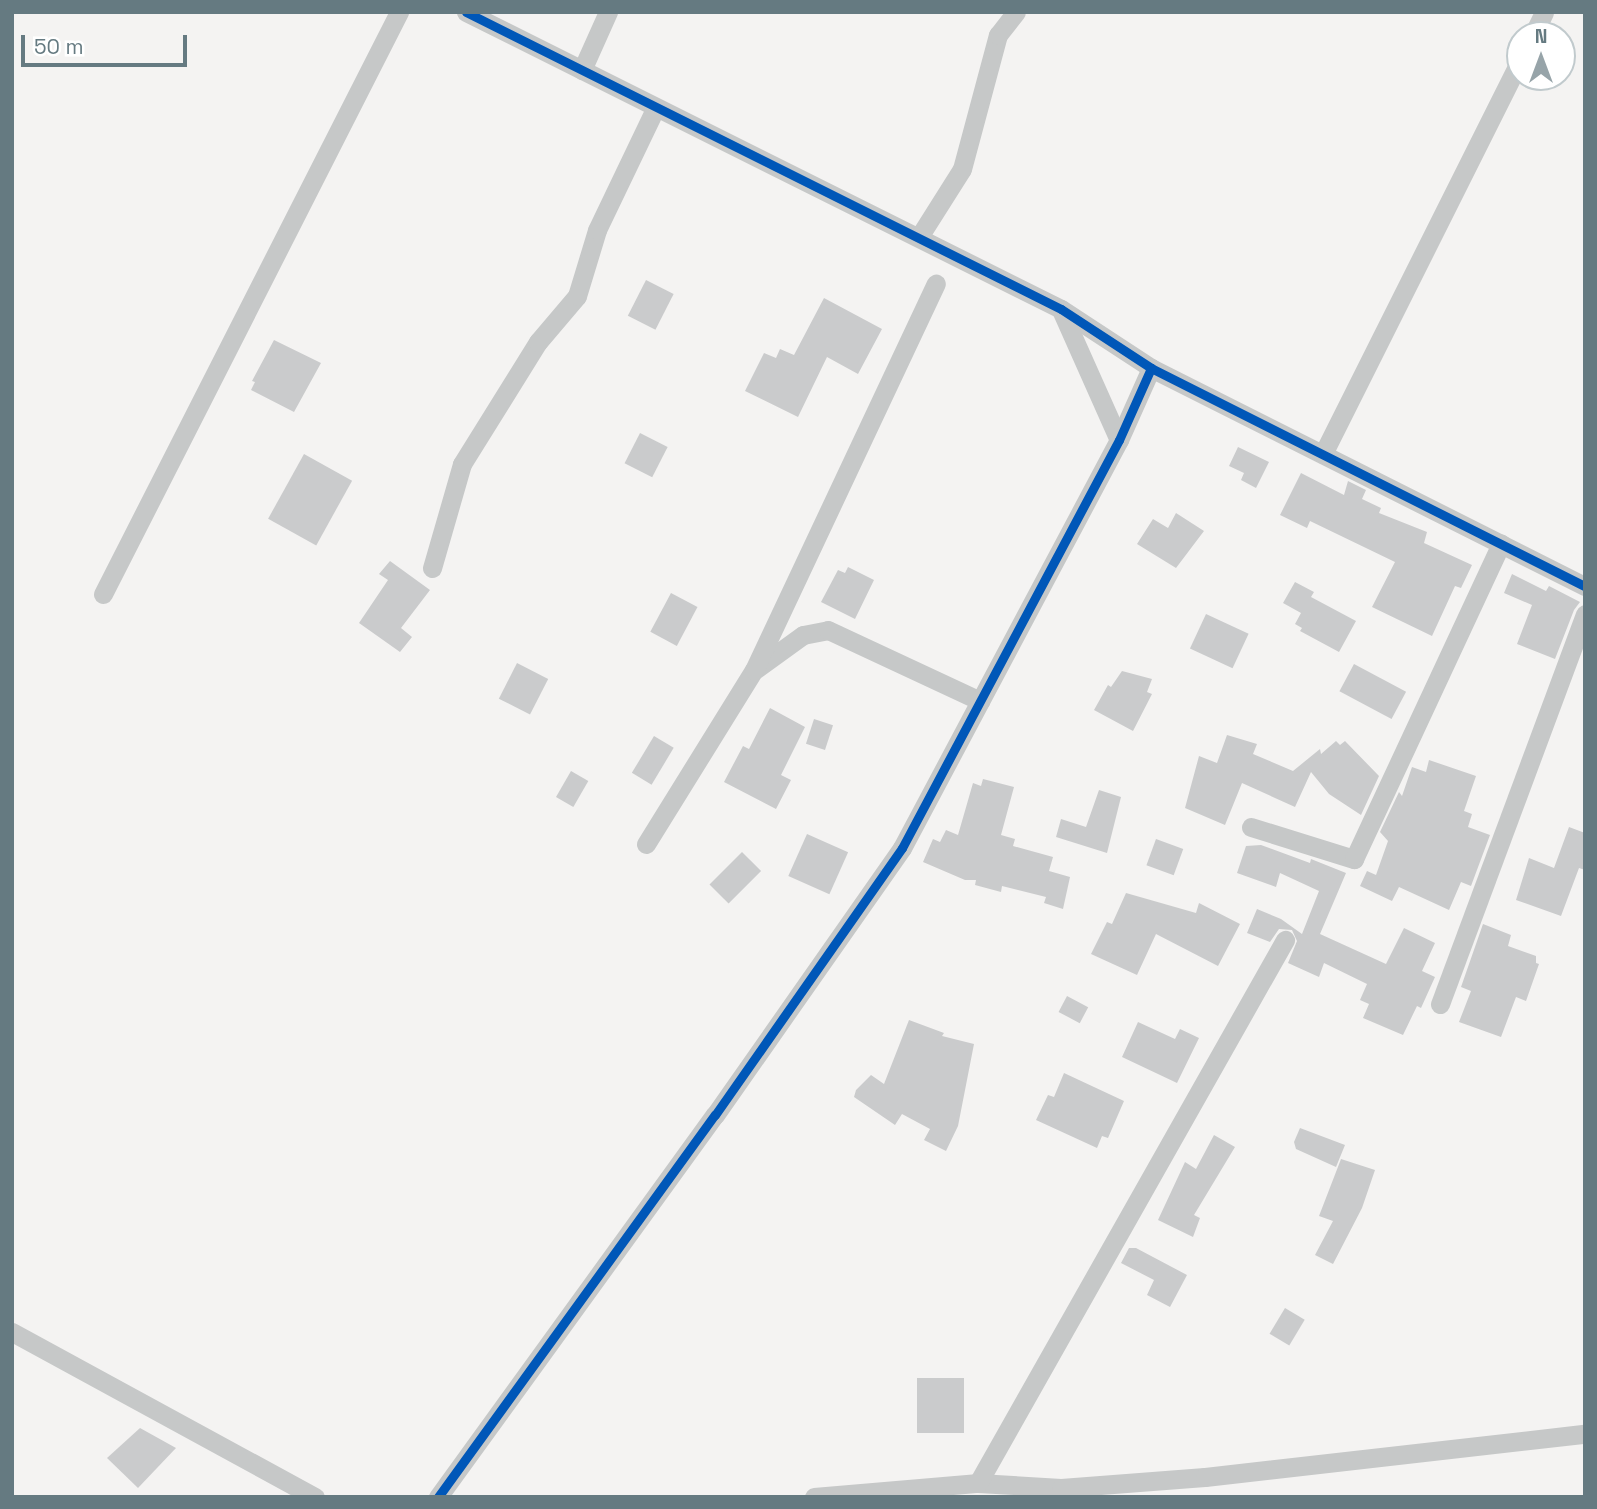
<!DOCTYPE html>
<html>
<head>
<meta charset="utf-8">
<style>
	body { margin:0 }
	#map { position:relative; width:1597px; height:1509px; overflow:hidden; background:#f4f3f2; font-family:"Space Grotesk",sans-serif }
	div>[style] { position:absolute }
	.building>* { inset:0; background:#cacbcc; transform-origin:0 0 }
	.street>* { height:19px; margin:-9.5px; padding:0 9.5px; transform-origin:9.5px; border-radius:9.5px; background:#c6c8c8 }
	.cycleway>* { height:9px; margin:-4.5px; padding:0 4.5px; transform-origin:4.5px; border-radius:4.5px; background:#0057b8 }
	span { translate:-50% -50%; white-space:nowrap; text-align:center; line-height:1.15; -webkit-text-stroke:7px #fff; paint-order:stroke }
	.frame { position:absolute; inset:0; border:14px solid #657a81; pointer-events:none }
	.north { position:absolute; left:1506px; top:21px; width:70px; height:70px; box-sizing:border-box; background:#fff; border:2px solid #c1cacd; border-radius:50%; rotate:0deg; font-size:19px; font-weight:700; line-height:28px; text-align:center; color:#657a81 }
	.north::after { content:''; display:block; margin:auto; width:24px; height:32px; background:#97a4a9; clip-path:polygon(50% 0,100% 100%,50% 72%,0 100%) }
	.scale { position:absolute; left:21px; top:35px; width:166px; height:32px; box-sizing:border-box; border:4px solid #657a81; border-top:0; padding-left:9px; font-size:21px; line-height:24px; white-space:nowrap; color:#657a81; -webkit-text-stroke:5px #fff; paint-order:stroke }
</style>
</head>
<body>
<div id="map">
	<div class="building">
		<i style="left:646px;top:280px;width:31px;height:40px;rotate:27deg"></i>
		<i style="clip-path:polygon(824px 298px,882px 329px,858px 374px,827px 357px,798px 417px,745px 391px,764px 353px,776px 358px,780px 349px,794px 355px)"></i>
		<i style="clip-path:polygon(274px 340px,321px 363px,294px 412px,251px 390px,255px 382px,252px 381px)"></i>
		<i style="left:640px;top:433px;width:31px;height:34px;rotate:27deg"></i>
		<i style="clip-path:polygon(1238px 447px,1269px 462px,1256px 488px,1241px 480px,1244px 473px,1229px 466px)"></i>
		<i style="left:304px;top:454px;width:55px;height:74px;rotate:29deg"></i>
		<i style="clip-path:polygon(1301px 473px,1344px 495px,1348px 481px,1366px 490px,1362px 499px,1381px 508px,1379px 513px,1427px 532px,1424px 543px,1472px 565px,1461px 588px,1455px 586px,1432px 636px,1372px 607px,1395px 562px,1310px 521px,1307px 528px,1280px 515px)"></i>
		<i style="clip-path:polygon(1176px 513px,1204px 531px,1176px 568px,1137px 544px,1153px 519px,1168px 528px)"></i>
		<i style="clip-path:polygon(390px 561px,430px 590px,401px 628px,412px 637px,400px 652px,359px 623px,388px 580px,379px 574px)"></i>
		<i style="clip-path:polygon(848px 567px,874px 580px,855px 619px,821px 602px,838px 570px,845px 573px)"></i>
		<i style="clip-path:polygon(1512px 574px,1546px 591px,1549px 586px,1580px 602px,1574px 610px,1555px 659px,1517px 644px,1532px 605px,1504px 593px)"></i>
		<i style="clip-path:polygon(1295px 582px,1314px 592px,1311px 597px,1356px 621px,1339px 652px,1300px 631px,1302px 628px,1295px 624px,1301px 613px,1283px 603px)"></i>
		<i style="left:671px;top:593px;width:30px;height:44px;rotate:28deg"></i>
		<i style="left:1206px;top:614px;width:47px;height:38px;rotate:25deg"></i>
		<i style="left:517px;top:663px;width:35px;height:40px;rotate:27deg"></i>
		<i style="left:1354px;top:664px;width:59px;height:31px;rotate:28deg"></i>
		<i style="clip-path:polygon(1122px 671px,1152px 679px,1147px 692px,1152px 694px,1133px 731px,1094px 710px,1108px 685px,1111px 687px)"></i>
		<i style="clip-path:polygon(770px 708px,805px 727px,781px 775px,791px 780px,776px 809px,724px 782px,743px 746px,749px 749px)"></i>
		<i style="left:814px;top:719px;width:20px;height:26px;rotate:18deg"></i>
		<i style="clip-path:polygon(1227px 735px,1257px 744px,1253px 754px,1293px 771px,1320px 749px,1321px 754px,1336px 741px,1340px 745px,1345px 741px,1379px 776px,1361px 815px,1329px 794px,1311px 772px,1295px 807px,1242px 783px,1225px 825px,1185px 808px,1199px 756px,1217px 763px)"></i>
		<i style="left:654px;top:736px;width:23px;height:43px;rotate:31deg"></i>
		<i style="clip-path:polygon(1429px 760px,1476px 776px,1464px 811px,1472px 814px,1468px 827px,1490px 835px,1471px 886px,1461px 882px,1449px 910px,1399px 887px,1392px 901px,1360px 886px,1367px 871px,1376px 875px,1388px 841px,1380px 832px,1399px 792px,1402px 796px,1412px 767px,1426px 772px)"></i>
		<i style="left:571px;top:771px;width:20px;height:30px;rotate:30deg"></i>
		<i style="clip-path:polygon(983px 779px,1014px 787px,1001px 835px,1015px 839px,1013px 846px,1053px 857px,1049px 871px,1070px 877px,1063px 909px,1044px 903px,1046px 897px,1002px 886px,1001px 892px,975px 885px,976px 880px,965px 880px,923px 862px,933px 839px,940px 842px,946px 830px,958px 835px,973px 783px,981px 786px)"></i>
		<i style="clip-path:polygon(1099px 790px,1121px 797px,1107px 853px,1056px 837px,1061px 819px,1086px 827px)"></i>
		<i style="clip-path:polygon(1569px 827px,1585px 833px,1585px 870px,1579px 868px,1561px 916px,1516px 900px,1529px 858px,1554px 868px)"></i>
		<i style="left:807px;top:834px;width:45px;height:46px;rotate:24deg"></i>
		<i style="left:1156px;top:839px;width:29px;height:28px;rotate:20deg"></i>
		<i style="clip-path:polygon(1261px 845px,1310px 863px,1311px 859px,1346px 873px,1320px 934px,1386px 964px,1404px 928px,1435px 943px,1422px 971px,1435px 977px,1421px 1008px,1417px 1006px,1403px 1035px,1363px 1018px,1369px 1004px,1360px 1000px,1367px 984px,1324px 963px,1319px 977px,1288px 963px,1297px 941px,1292px 930px,1279px 929px,1270px 942px,1247px 933px,1257px 909px,1281px 919px,1302px 934px,1319px 891px,1280px 873px,1276px 887px,1237px 873px,1246px 846px)"></i>
		<i style="left:742px;top:852px;width:27px;height:46px;rotate:45deg"></i>
		<i style="clip-path:polygon(1126px 893px,1196px 913px,1199px 903px,1240px 924px,1218px 966px,1156px 934px,1137px 975px,1091px 954px,1107px 922px,1112px 924px)"></i>
		<i style="clip-path:polygon(1483px 924px,1511px 935px,1508px 946px,1536px 956px,1536px 963px,1539px 964px,1526px 1001px,1516px 997px,1501px 1037px,1459px 1022px,1471px 991px,1461px 987px)"></i>
		<i style="left:1067px;top:996px;width:24px;height:18px;rotate:28deg"></i>
		<i style="clip-path:polygon(909px 1020px,944px 1033px,942px 1036px,974px 1044px,958px 1126px,946px 1151px,924px 1140px,930px 1129px,902px 1114px,895px 1125px,854px 1097px,856px 1090px,871px 1075px,884px 1084px)"></i>
		<i style="clip-path:polygon(1138px 1022px,1175px 1039px,1180px 1029px,1199px 1038px,1177px 1083px,1122px 1057px)"></i>
		<i style="clip-path:polygon(1064px 1073px,1124px 1101px,1108px 1138px,1102px 1136px,1097px 1148px,1036px 1120px,1048px 1095px,1054px 1097px)"></i>
		<i style="clip-path:polygon(1300px 1128px,1345px 1145px,1336px 1167px,1296px 1149px,1294px 1142px)"></i>
		<i style="clip-path:polygon(1214px 1135px,1235px 1147px,1194px 1215px,1200px 1218px,1193px 1237px,1158px 1220px,1185px 1162px,1196px 1169px)"></i>
		<i style="clip-path:polygon(1341px 1159px,1375px 1170px,1362px 1208px,1333px 1264px,1315px 1255px,1333px 1221px,1319px 1216px)"></i>
		<i style="clip-path:polygon(1129px 1248px,1136px 1248px,1187px 1275px,1170px 1307px,1147px 1295px,1154px 1280px,1121px 1263px)"></i>
		<i style="left:1285px;top:1308px;width:23px;height:30px;rotate:31deg"></i>
		<i style="left:964px;top:1378px;width:55px;height:47px;rotate:90deg"></i>
		<i style="clip-path:polygon(140px 1428px,176px 1448px,138px 1488px,107px 1458px)"></i>
	</div>
	<div class="street">
		<i style="left:466px;top:12px;width:665px;rotate:26.53deg"></i>
		<i style="left:1061px;top:309px;width:108px;rotate:33.2deg"></i>
		<i style="left:1151px;top:368px;width:486px;rotate:26.7deg"></i>
		<i style="left:1533px;top:35px;width:25px;rotate:-64deg"></i>
		<i style="left:582px;top:70px;width:64px;rotate:-65.9deg"></i>
		<i style="left:919px;top:237px;width:80px;rotate:-57.7deg"></i>
		<i style="left:962px;top:169px;width:139px;rotate:-75deg"></i>
		<i style="left:998px;top:35px;width:29px;rotate:-52deg"></i>
		<i style="left:1061px;top:310px;width:142px;rotate:66deg"></i>
		<i style="left:1323px;top:454px;width:440px;rotate:-63.4deg"></i>
		<i style="left:432px;top:568px;width:108px;rotate:-73.9deg"></i>
		<i style="left:462px;top:464px;width:144px;rotate:-58.1deg"></i>
		<i style="left:538px;top:342px;width:60px;rotate:-49.7deg"></i>
		<i style="left:577px;top:296px;width:69px;rotate:-73.1deg"></i>
		<i style="left:597px;top:230px;width:136px;rotate:-64.4deg"></i>
		<i style="left:103px;top:594px;width:653px;rotate:-63.04deg"></i>
		<i style="left:756px;top:669px;width:58px;rotate:-35.9deg"></i>
		<i style="left:803px;top:635px;width:25px;rotate:-11deg"></i>
		<i style="left:828px;top:630px;width:168px;rotate:25deg"></i>
		<i style="left:1251px;top:827px;width:108px;rotate:17.3deg"></i>
		<i style="left:1354px;top:859px;width:348px;rotate:-65deg"></i>
		<i style="left:646px;top:844px;width:205px;rotate:-58.2deg"></i>
		<i style="left:754px;top:670px;width:427px;rotate:-64.8deg"></i>
		<i style="left:1440px;top:1004px;width:416px;rotate:-69.6deg"></i>
		<i style="left:12px;top:1332px;width:345px;rotate:28.6deg"></i>
		<i style="left:978px;top:1483px;width:83px;rotate:3.4deg"></i>
		<i style="left:1061px;top:1488px;width:144px;rotate:-4.4deg"></i>
		<i style="left:1205px;top:1477px;width:382px;rotate:-6.5deg"></i>
		<i style="left:438px;top:1497px;width:472px;rotate:-54.1deg"></i>
		<i style="left:715px;top:1115px;width:326px;rotate:-55deg"></i>
		<i style="left:902px;top:848px;width:462px;rotate:-62deg"></i>
		<i style="left:1119px;top:440px;width:79px;rotate:-66deg"></i>
		<i style="left:814px;top:1497px;width:165px;rotate:-4.9deg"></i>
		<i style="left:978px;top:1483px;width:624px;rotate:-60.52deg"></i>
	</div>
	<div class="cycleway">
		<i style="left:466px;top:12px;width:665px;rotate:26.53deg"></i>
		<i style="left:1061px;top:309px;width:108px;rotate:33.2deg"></i>
		<i style="left:1151px;top:368px;width:486px;rotate:26.7deg"></i>
		<i style="left:438px;top:1497px;width:472px;rotate:-54.1deg"></i>
		<i style="left:715px;top:1115px;width:326px;rotate:-55deg"></i>
		<i style="left:902px;top:848px;width:462px;rotate:-62deg"></i>
		<i style="left:1119px;top:440px;width:79px;rotate:-66deg"></i>
	</div>
	<div class="frame"></div>
	<div class="north">N</div>
	<div class="scale">50 m</div>
</div>
</body>
</html>
